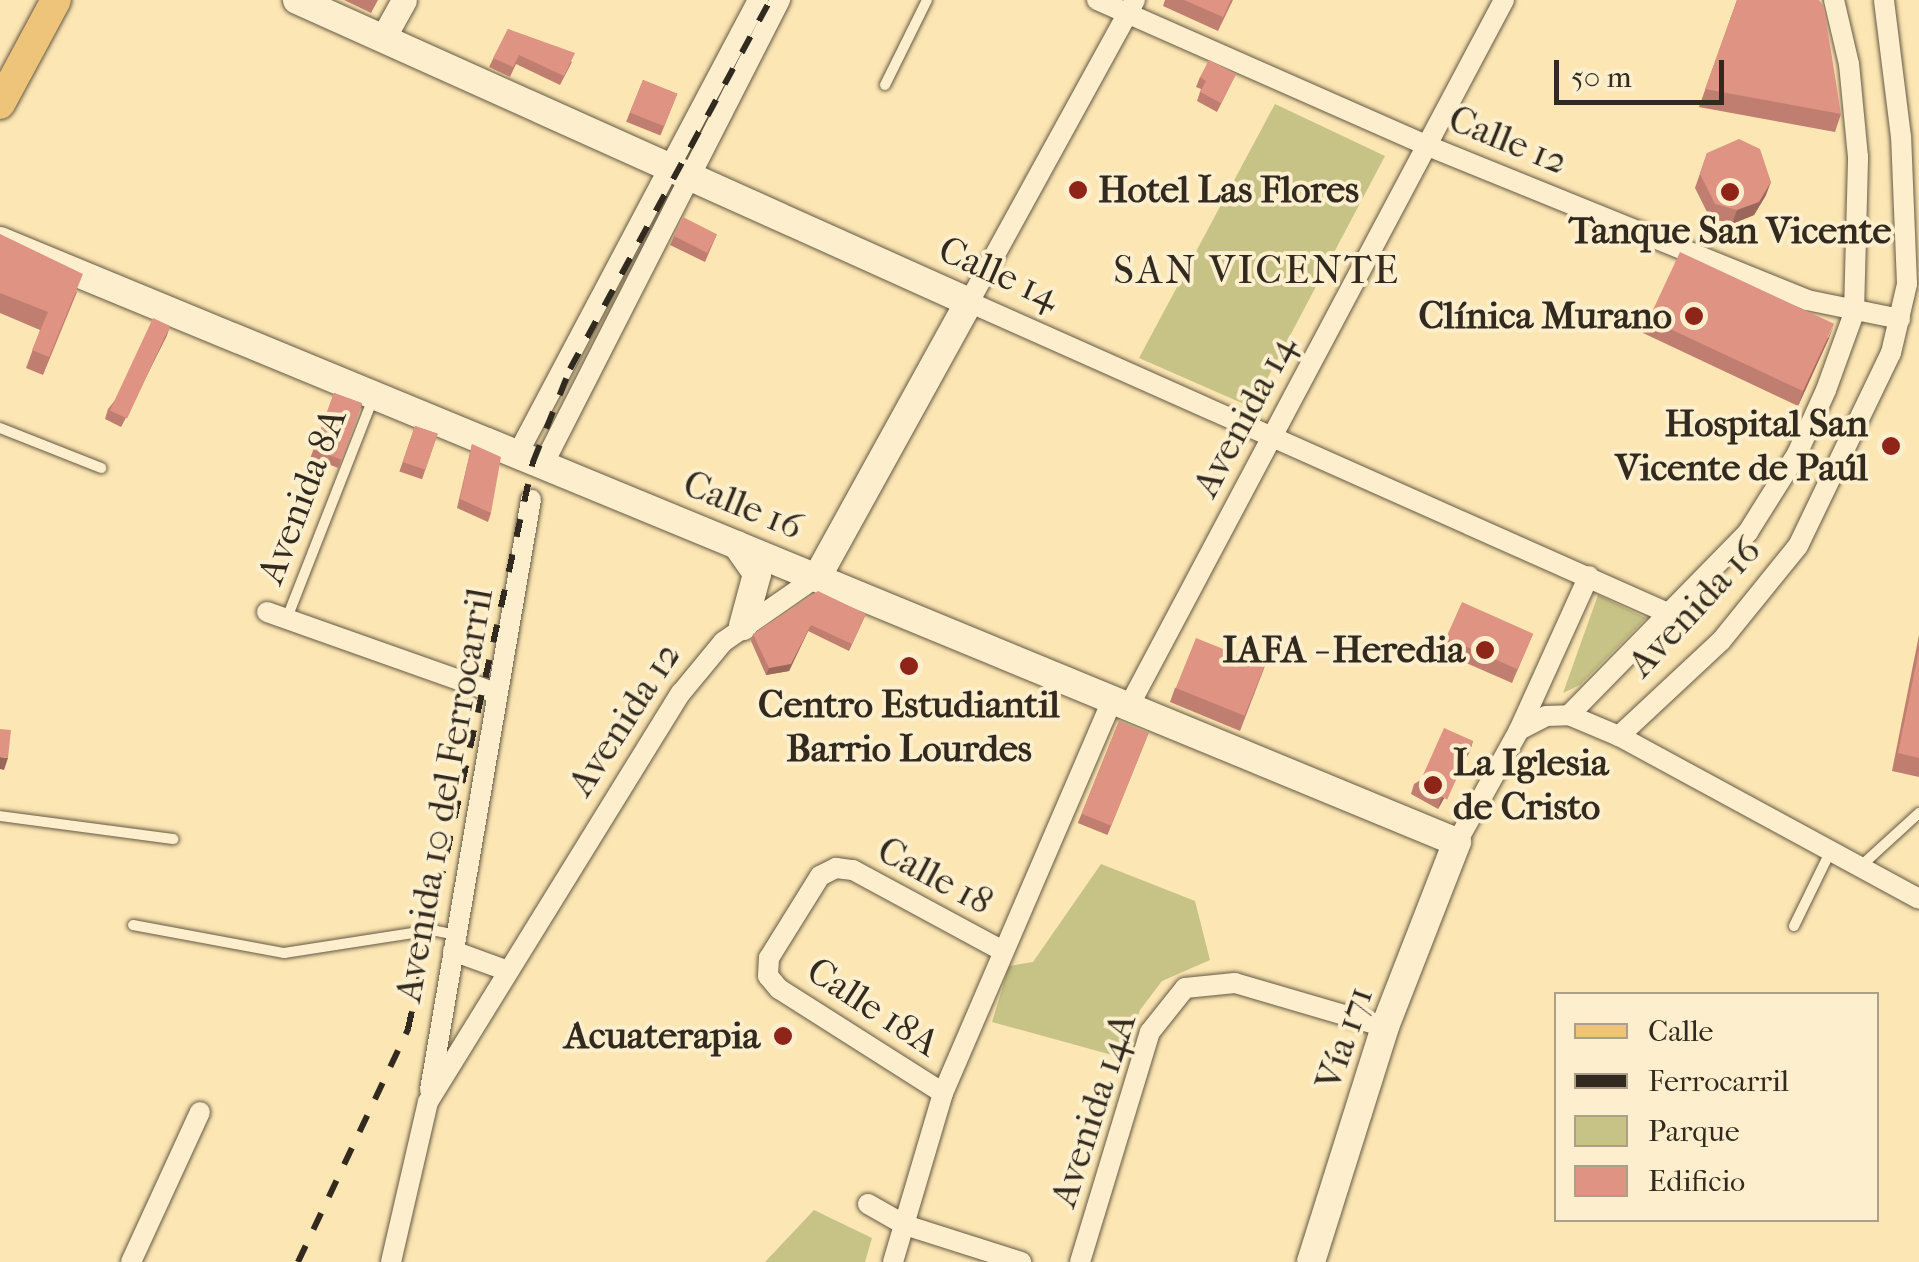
<!DOCTYPE html>
<html>
<head>
<meta charset="utf-8">
<style>
	body { margin:0 }
	#map { position:relative; width:1919px; height:1262px; overflow:hidden; background:#fce6b3; font-family:"IM FELL French Canon",serif }
	div>[style] { position:absolute }
	.green>* { inset:0; background:#c7c387 }
	.roads { filter:drop-shadow(0 0 2px #655944) drop-shadow(0 0 2px #655944) }
	.service>* { height:10px; margin:-5px; padding:0 5px; transform-origin:5px; border-radius:5px; background:#fdefce }
	.minor>* { height:20px; margin:-10px; padding:0 10px; transform-origin:10px; border-radius:10px; background:#fdefce }
	.tertiary>* { height:25px; margin:-12.5px; padding:0 12.5px; transform-origin:12.5px; border-radius:12.5px; background:#fdefce }
	.secondary>* { height:28px; margin:-14px; padding:0 14px; transform-origin:14px; border-radius:14px; background:#fdefce }
	.primary>* { height:30px; margin:-15px; padding:0 15px; transform-origin:15px; border-radius:15px; background:#eec37a }
	.rail>* { height:6px; margin-top:-3px; transform-origin:0; background:repeating-linear-gradient(90deg,#332a1f 0 18px,transparent 0 36px) }
	.wall>* { inset:0; background:#c07e70; transform-origin:0 0 }
	.shaded-wall>* { inset:0; background:#9c675b }
	.building>* { inset:0; background:#df9382; transform-origin:0 0 }
	.dots>* { width:28px; height:28px; translate:-50% -50%; box-sizing:border-box; border:5px solid #fdefce; border-radius:50% }
	span { translate:-50% -50%; white-space:nowrap; text-align:center; line-height:1.15; -webkit-text-stroke:8px #fdefce; paint-order:stroke }
	.street-label { font-size:38px; color:#332a1f }
	.poi-label { font-size:38px; color:#332a1f; font-weight:700 }
	.left { translate:0 -50%; text-align:left }
	.right { translate:-100% -50%; text-align:right }
	.neighbourhood-label { font-size:40px; color:#332a1f; letter-spacing:2.5px }
	.legend { position:absolute; left:1554px; top:992px; width:325px; height:230px; box-sizing:border-box; background:#fdefce; border:2px solid #aca088; margin:0; padding:12px 18px; list-style:none; font-size:30px; color:#332a1f }
	.legend li { display:flex; align-items:center; gap:20px; height:50px }
	.legend b { width:50px; border:2px solid #aca088 }
	.scale { position:absolute; left:1554px; top:60px; width:170px; height:45px; box-sizing:border-box; border:5px solid #332a1f; border-top:0; padding-left:12px; font-size:30px; line-height:35px; white-space:nowrap; color:#332a1f; -webkit-text-stroke:8px #fdefce; paint-order:stroke }
</style>
</head>
<body>
<div id="map">
	<div class="green">
		<i style="clip-path:polygon(1275px 104px,1385px 156px,1256px 400px,1244px 404px,1139px 358px)"></i>
		<i style="clip-path:polygon(1598px 595px,1646px 618px,1580px 685px,1563px 693px)"></i>
		<i style="clip-path:polygon(1101px 864px,1195px 901px,1210px 960px,1162px 981px,1140px 1010px,1123px 1058px,992px 1022px,1009px 966px,1033px 962px)"></i>
		<i style="clip-path:polygon(814px 1210px,872px 1238px,865px 1262px,765px 1262px)"></i>
	</div>
	<div class="roads">
		<div class="service">
			<i style="left:885px;top:85px;width:95px;rotate:-63.7deg"></i>
			<i style="left:0;top:428px;width:109px;rotate:21.6deg"></i>
			<i style="left:287px;top:618px;width:238px;rotate:-68.6deg"></i>
			<i style="left:0;top:816px;width:175px;rotate:7.6deg"></i>
			<i style="left:1862px;top:865px;width:77px;rotate:-42.4deg"></i>
			<i style="left:133px;top:925px;width:154px;rotate:10.5deg"></i>
			<i style="left:284px;top:953px;width:150px;rotate:-8.8deg"></i>
			<i style="left:432px;top:930px;width:25px;rotate:12deg"></i>
			<i style="left:1794px;top:926px;width:85px;rotate:-64deg"></i>
		</div>
		<div class="minor">
			<i style="left:1097px;top:0;width:362px;rotate:23.8deg"></i>
			<i style="left:1428px;top:146px;width:409px;rotate:22.1deg"></i>
			<i style="left:1807px;top:300px;width:95px;rotate:11.5deg"></i>
			<i style="left:1135px;top:0;width:345px;rotate:118.8deg"></i>
			<i style="left:969px;top:302px;width:770px;rotate:24deg"></i>
			<i style="left:517px;top:455px;width:515px;rotate:-62.09deg"></i>
			<i style="left:543px;top:465px;width:522px;rotate:-62.99deg"></i>
			<i style="left:267px;top:612px;width:243px;rotate:19.5deg"></i>
			<i style="left:1129px;top:706px;width:799px;rotate:-62.02deg"></i>
			<i style="left:1569px;top:715px;width:256px;rotate:-45.6deg"></i>
			<i style="left:1748px;top:532px;width:92px;rotate:-57.9deg"></i>
			<i style="left:1797px;top:454px;width:70px;rotate:-65.6deg"></i>
			<i style="left:1826px;top:390px;width:82px;rotate:-70deg"></i>
			<i style="left:1854px;top:313px;width:156px;rotate:-88.5deg"></i>
			<i style="left:1858px;top:157px;width:93px;rotate:-95.5deg"></i>
			<i style="left:1849px;top:64px;width:66px;rotate:-103.2deg"></i>
			<i style="left:1519px;top:730px;width:30px;rotate:-27deg"></i>
			<i style="left:1546px;top:716px;width:23px;rotate:-2deg"></i>
			<i style="left:1569px;top:715px;width:54px;rotate:22.8deg"></i>
			<i style="left:1619px;top:736px;width:341px;rotate:28.5deg"></i>
			<i style="left:1619px;top:736px;width:139px;rotate:-43deg"></i>
			<i style="left:1721px;top:641px;width:122px;rotate:-51deg"></i>
			<i style="left:1798px;top:546px;width:214px;rotate:-64.3deg"></i>
			<i style="left:1891px;top:353px;width:71px;rotate:-76.9deg"></i>
			<i style="left:1907px;top:284px;width:147px;rotate:-92.3deg"></i>
			<i style="left:1901px;top:137px;width:138px;rotate:-97.1deg"></i>
			<i style="left:1457px;top:842px;width:128px;rotate:-61deg"></i>
			<i style="left:1519px;top:730px;width:169px;rotate:-65.6deg"></i>
			<i style="left:453px;top:951px;width:59px;rotate:20deg"></i>
			<i style="left:430px;top:1090px;width:599px;rotate:-80.29deg"></i>
			<i style="left:943px;top:1093px;width:194px;rotate:-147.6deg"></i>
			<i style="left:779px;top:989px;width:17px;rotate:-130deg"></i>
			<i style="left:768px;top:976px;width:18px;rotate:-87deg"></i>
			<i style="left:769px;top:958px;width:97px;rotate:-58.1deg"></i>
			<i style="left:820px;top:876px;width:18px;rotate:-27deg"></i>
			<i style="left:836px;top:868px;width:17px;rotate:7deg"></i>
			<i style="left:853px;top:870px;width:168px;rotate:28.4deg"></i>
			<i style="left:868px;top:1204px;width:43px;rotate:29.6deg"></i>
			<i style="left:905px;top:1225px;width:122px;rotate:17.7deg"></i>
			<i style="left:131px;top:1262px;width:165px;rotate:-65.3deg"></i>
			<i style="left:391px;top:1262px;width:164px;rotate:-77deg"></i>
			<i style="left:428px;top:1102px;width:481px;rotate:-58.3deg"></i>
			<i style="left:681px;top:693px;width:66px;rotate:-50.5deg"></i>
			<i style="left:723px;top:642px;width:116px;rotate:-34.8deg"></i>
			<i style="left:893px;top:1262px;width:176px;rotate:-73.5deg"></i>
			<i style="left:943px;top:1093px;width:429px;rotate:-66.7deg"></i>
			<i style="left:1080px;top:1262px;width:240px;rotate:-73.1deg"></i>
			<i style="left:1150px;top:1032px;width:56px;rotate:-51.5deg"></i>
			<i style="left:1185px;top:988px;width:50px;rotate:-5.7deg"></i>
			<i style="left:1235px;top:983px;width:156px;rotate:16.3deg"></i>
		</div>
		<div class="tertiary">
			<i style="left:383px;top:38px;width:43px;rotate:-61.1deg"></i>
		</div>
		<div class="secondary">
			<i style="left:297px;top:0;width:737px;rotate:24.2deg"></i>
			<i style="left:969px;top:302px;width:313px;rotate:118.9deg"></i>
			<i style="left:0;top:241px;width:1576px;rotate:22.42deg"></i>
			<i style="left:1457px;top:842px;width:199px;rotate:111.3deg"></i>
			<i style="left:1385px;top:1027px;width:246px;rotate:107.5deg"></i>
			<i style="left:737px;top:545px;width:35px;rotate:55deg"></i>
			<i style="left:757px;top:574px;width:54px;rotate:105.1deg"></i>
		</div>
		<div class="primary">
			<i style="left:0;top:104px;width:118px;rotate:-61.7deg"></i>
		</div>
	</div>
	<div class="rail">
		<i style="left:298px;top:1262px;width:258px;rotate:-64.7deg"></i>
		<i style="left:408px;top:1029px;width:581px;rotate:-77.57deg"></i>
		<i style="left:533px;top:462px;width:100px;rotate:-68.3deg"></i>
		<i style="left:570px;top:369px;width:420px;rotate:-61.5deg"></i>
	</div>
	<div class="wall">
		<i style="clip-path:polygon(344px 0,378px 0,371px 13px)"></i>
		<i style="clip-path:polygon(1165px 0,1233px 0,1218px 31px,1163px 6px)"></i>
		<i style="clip-path:polygon(1737px 0,1841px 114px,1835px 132px,1699px 107px)"></i>
		<i style="clip-path:polygon(508px 29px,572px 62px,560px 85px,516px 64px,510px 77px,489px 67px)"></i>
		<i style="clip-path:polygon(1236px 74px,1217px 112px,1197px 101px,1201px 89px,1196px 87px,1200px 77px)"></i>
		<i style="left:643px;top:80px;width:37px;height:45px;rotate:22deg"></i>
		<i style="clip-path:polygon(1707px 153px,1766px 195px,1754px 215px,1732px 224px,1710px 218px,1695px 188px)"></i>
		<i style="clip-path:polygon(0 234px,77px 292px,43px 375px,26px 368px,40px 330px,0 313px)"></i>
		<i style="clip-path:polygon(717px 234px,705px 262px,670px 245px,674px 236px)"></i>
		<i style="clip-path:polygon(1648px 319px,1829px 338px,1798px 406px,1643px 333px)"></i>
		<i style="clip-path:polygon(167px 335px,121px 427px,105px 419px,108px 409px)"></i>
		<i style="left:334px;top:393px;width:30px;height:69px;rotate:20deg"></i>
		<i style="left:415px;top:426px;width:24px;height:48px;rotate:19deg"></i>
		<i style="clip-path:polygon(472px 444px,491px 513px,488px 522px,457px 508px)"></i>
		<i style="clip-path:polygon(866px 614px,849px 651px,808px 631px,789px 671px,766px 675px,751px 641px,753px 634px)"></i>
		<i style="clip-path:polygon(1533px 634px,1512px 683px,1441px 652px,1446px 638px)"></i>
		<i style="clip-path:polygon(1919px 635px,1919px 777px,1892px 771px)"></i>
		<i style="clip-path:polygon(1265px 666px,1240px 731px,1170px 702px,1175px 688px)"></i>
		<i style="left:1119px;top:721px;width:32px;height:110px;rotate:22deg"></i>
		<i style="clip-path:polygon(1470px 751px,1438px 809px,1411px 794px,1414px 784px)"></i>
	</div>
	<div class="shaded-wall">
		<i style="clip-path:polygon(1771px 182px,1766px 195px,1754px 215px,1732px 224px,1737px 210px)"></i>
		<i style="clip-path:polygon(1834px 325px,1829px 338px,1798px 406px,1803px 392px)"></i>
		<i style="clip-path:polygon(170px 326px,167px 335px,121px 427px,125px 418px)"></i>
		<i style="clip-path:polygon(811px 625px,789px 671px,766px 675px,769px 668px)"></i>
		<i style="clip-path:polygon(1473px 741px,1470px 751px,1438px 809px,1441px 799px)"></i>
		<i style="clip-path:polygon(0 757px,8px 758px,4px 770px,0 769px)"></i>
	</div>
	<div class="building">
		<i style="clip-path:polygon(1184px 0,1231px 0,1223px 17px)"></i>
		<i style="clip-path:polygon(1737px 0,1819px 0,1824px 7px,1841px 114px,1705px 89px)"></i>
		<i style="clip-path:polygon(508px 29px,575px 53px,564px 76px,519px 55px,513px 67px,493px 58px)"></i>
		<i style="clip-path:polygon(1209px 60px,1236px 74px,1221px 103px,1200px 92px,1206px 81px,1200px 77px)"></i>
		<i style="left:643px;top:80px;width:37px;height:35px;rotate:22deg"></i>
		<i style="clip-path:polygon(1739px 139px,1760px 149px,1771px 182px,1759px 202px,1737px 210px,1715px 204px,1700px 174px,1707px 153px)"></i>
		<i style="left:683px;top:217px;width:38px;height:21px;rotate:27deg"></i>
		<i style="clip-path:polygon(0 234px,83px 274px,49px 357px,32px 350px,48px 312px,0 293px)"></i>
		<i style="left:1680px;top:252px;width:170px;height:74px;rotate:25deg"></i>
		<i style="left:153px;top:318px;width:19px;height:102px;rotate:25deg"></i>
		<i style="left:334px;top:393px;width:30px;height:60px;rotate:20deg"></i>
		<i style="left:415px;top:426px;width:24px;height:38px;rotate:19deg"></i>
		<i style="clip-path:polygon(472px 444px,501px 457px,491px 513px,460px 499px)"></i>
		<i style="clip-path:polygon(818px 591px,866px 614px,852px 644px,811px 625px,791px 664px,769px 668px,753px 634px)"></i>
		<i style="left:1462px;top:602px;width:78px;height:39px;rotate:24deg"></i>
		<i style="left:1196px;top:638px;width:74px;height:54px;rotate:22deg"></i>
		<i style="clip-path:polygon(1919px 650px,1919px 758px,1898px 753px)"></i>
		<i style="left:1119px;top:721px;width:32px;height:100px;rotate:22deg"></i>
		<i style="left:1444px;top:728px;width:32px;height:64px;rotate:24deg"></i>
		<i style="clip-path:polygon(0 729px,11px 730px,8px 758px,0 757px)"></i>
	</div>
	<div class="dots">
		<i style="left:1078px;top:190px;background:#8f2418"></i>
		<i style="left:1730px;top:192px;background:#8f2418"></i>
		<i style="left:1694px;top:316px;background:#8f2418"></i>
		<i style="left:1891px;top:446px;background:#8f2418"></i>
		<i style="left:1485px;top:650px;background:#8f2418"></i>
		<i style="left:909px;top:666px;background:#8f2418"></i>
		<i style="left:1433px;top:785px;background:#8f2418"></i>
		<i style="left:783px;top:1036px;background:#8f2418"></i>
	</div>
	<div class="street-label">
		<span style="left:1508px;top:140px;rotate:22deg">Calle 12</span>
		<span style="left:999px;top:273px;rotate:24deg">Calle 14</span>
		<span style="left:1244px;top:416px;rotate:-62deg">Avenida 14</span>
		<span style="left:302px;top:496px;rotate:-69deg">Avenida 8A</span>
		<span style="left:743px;top:505px;rotate:22deg">Calle 16</span>
		<span style="left:1694px;top:607px;rotate:-47deg">Avenida 16</span>
		<span style="left:624px;top:719px;rotate:-57deg">Avenida 12</span>
		<span style="left:444px;top:795px;rotate:-80deg">Avenida 10 del Ferrocarril</span>
		<span style="left:935px;top:876px;rotate:28deg">Calle 18</span>
		<span style="left:873px;top:1007px;rotate:33deg">Calle 18A</span>
		<span style="left:1344px;top:1038px;rotate:-71deg">Vía 171</span>
		<span style="left:1093px;top:1110px;rotate:-72deg">Avenida 14A</span>
	</div>
	<div class="poi-label">
		<span class="left" style="left:1098px;top:190px">Hotel Las Flores</span>
		<span style="left:1730px;top:231px">Tanque San Vicente</span>
		<span class="right" style="left:1672px;top:316px">Clínica Murano</span>
		<span class="right" style="left:1868px;top:446px">Hospital San<br>Vicente de Paúl</span>
		<span class="right" style="left:1465px;top:650px">IAFA - Heredia</span>
		<span style="left:909px;top:727px">Centro Estudiantil<br>Barrio Lourdes</span>
		<span class="left" style="left:1453px;top:785px">La Iglesia<br>de Cristo</span>
		<span class="right" style="left:760px;top:1036px">Acuaterapia</span>
	</div>
	<div class="neighbourhood-label">
		<span style="left:1257px;top:270px">SAN VICENTE</span>
	</div>
	<ul class="legend">
	<li><b style="height:12px;background:#eec37a"></b>Calle</li>
	<li><b style="height:12px;background:#332a1f"></b>Ferrocarril</li>
	<li><b style="height:28px;background:#c7c387"></b>Parque</li>
	<li><b style="height:28px;background:#df9382"></b>Edificio</li>
	</ul>
	<div class="scale">50 m</div>
</div>
</body>
</html>
